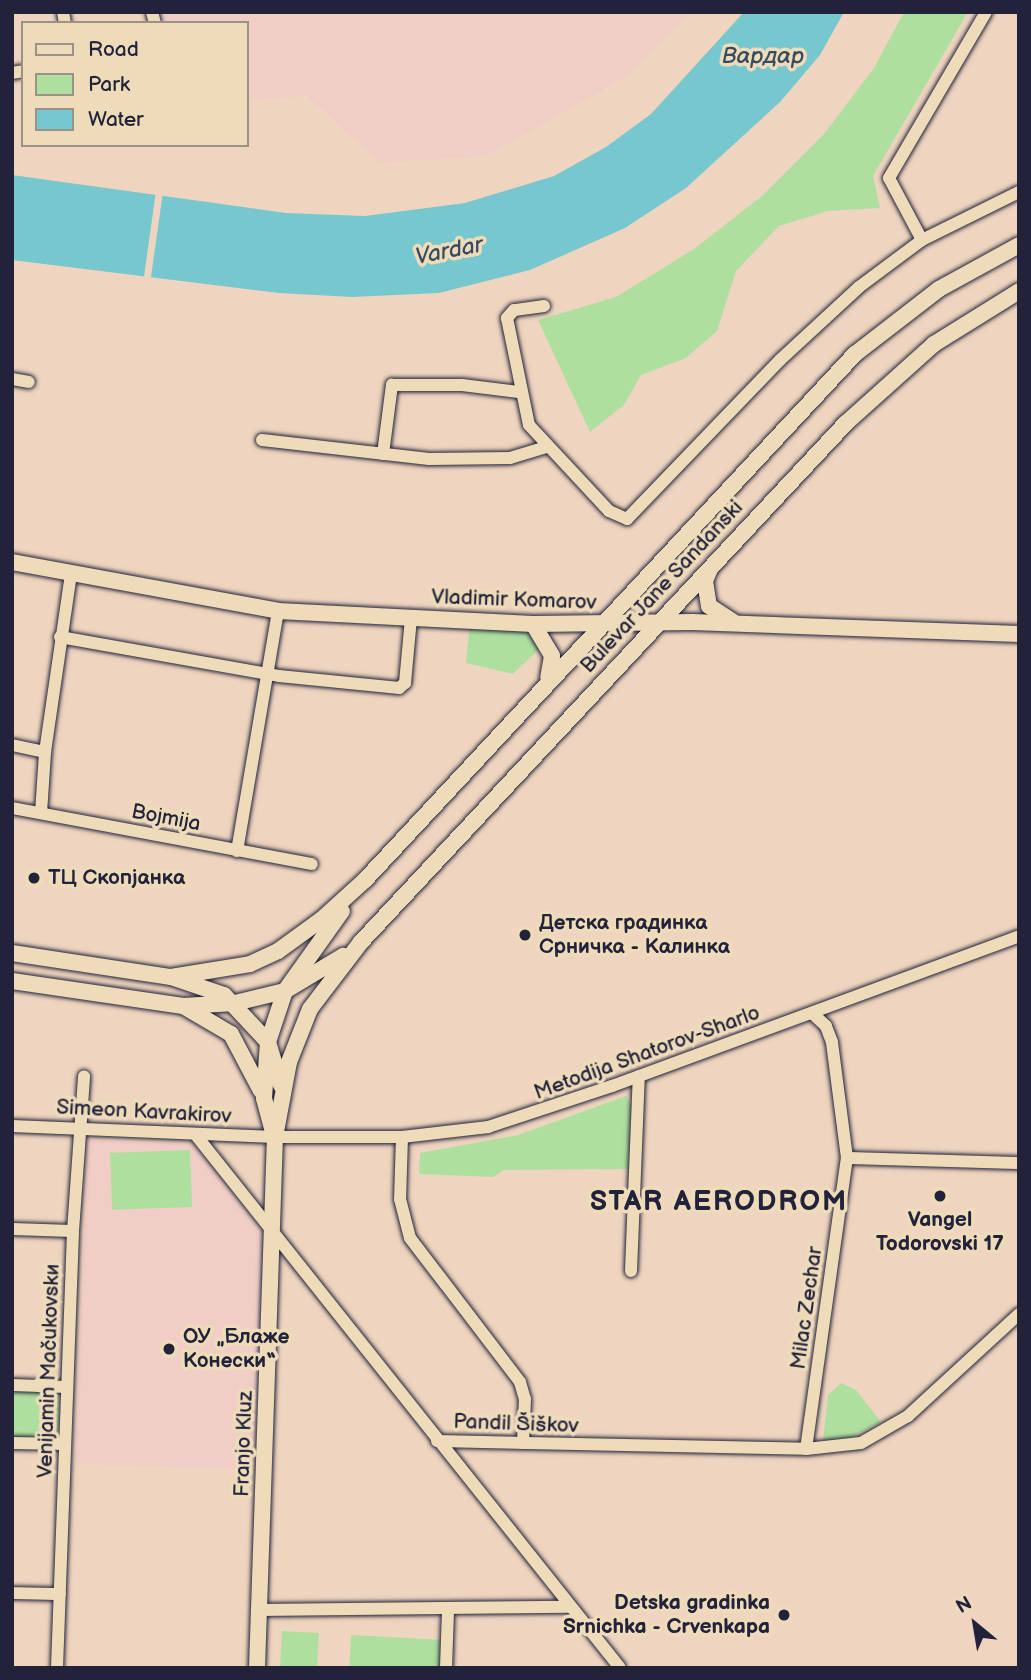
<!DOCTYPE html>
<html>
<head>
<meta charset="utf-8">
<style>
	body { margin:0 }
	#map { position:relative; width:1031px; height:1680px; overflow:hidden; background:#efd5bf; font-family:"Balsamiq Sans",sans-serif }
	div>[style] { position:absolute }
	.built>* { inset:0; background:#f0cec6 }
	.green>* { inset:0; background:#afdf9f; transform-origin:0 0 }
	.water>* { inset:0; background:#77c8ce }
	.pier>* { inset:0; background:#efd5bf; transform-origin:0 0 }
	.roads { filter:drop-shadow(0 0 2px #22223b) drop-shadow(0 0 2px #22223b) }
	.street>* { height:12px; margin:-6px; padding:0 6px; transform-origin:6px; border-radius:6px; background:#eedbb9 }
	.secondary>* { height:16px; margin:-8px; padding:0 8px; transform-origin:8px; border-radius:8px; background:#eedbb9 }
	.dots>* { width:19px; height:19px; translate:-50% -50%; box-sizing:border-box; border:4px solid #eedbb9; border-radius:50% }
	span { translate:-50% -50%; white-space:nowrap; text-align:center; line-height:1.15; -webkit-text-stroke:7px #eedbb9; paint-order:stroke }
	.street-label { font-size:21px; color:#22223b }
	.poi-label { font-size:21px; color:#22223b; font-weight:700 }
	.left { translate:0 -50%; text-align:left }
	.right { translate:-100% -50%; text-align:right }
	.water-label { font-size:23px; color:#374c60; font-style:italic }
	.district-label { font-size:28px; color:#22223b; font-weight:700; letter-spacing:2px }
	.frame { position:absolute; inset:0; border:14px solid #22223b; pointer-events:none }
	.legend { position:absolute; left:21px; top:21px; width:228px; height:126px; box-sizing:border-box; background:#eedbb9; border:2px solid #9c9187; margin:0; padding:9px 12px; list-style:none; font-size:21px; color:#22223b }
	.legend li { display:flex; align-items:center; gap:14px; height:35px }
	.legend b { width:35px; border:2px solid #9c9187 }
	.north { position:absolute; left:940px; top:1589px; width:70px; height:70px; -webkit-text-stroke:5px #eedbb9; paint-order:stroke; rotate:330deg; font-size:19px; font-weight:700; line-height:28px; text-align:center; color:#22223b }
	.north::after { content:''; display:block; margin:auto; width:24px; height:32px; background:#22223b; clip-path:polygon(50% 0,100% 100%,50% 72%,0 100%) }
</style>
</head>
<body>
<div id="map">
	<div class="built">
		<i style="clip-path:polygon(161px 12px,692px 12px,630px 75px,486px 156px,380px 163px,307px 96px,247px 100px,247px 23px,165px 23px)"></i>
		<i style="clip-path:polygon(88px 1140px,193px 1144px,263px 1234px,254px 1470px,75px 1464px)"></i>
	</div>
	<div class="green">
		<i style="clip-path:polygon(904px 12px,968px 12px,873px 176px,880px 208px,828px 211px,779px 226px,736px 271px,717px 331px,686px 358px,641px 375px,624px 405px,590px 432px,538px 320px,616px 297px,694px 249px,762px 196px,824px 134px,874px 68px)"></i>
		<i style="clip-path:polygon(470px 621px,533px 624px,540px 648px,513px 674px,466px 663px)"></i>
		<i style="clip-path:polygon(626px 1096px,633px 1108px,631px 1169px,504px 1170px,493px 1177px,419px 1174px,420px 1153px,518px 1135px)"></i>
		<i style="left:190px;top:1150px;width:57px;height:80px;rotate:88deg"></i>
		<i style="clip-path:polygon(841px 1383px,856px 1390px,881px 1422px,846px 1440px,823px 1441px,828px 1395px)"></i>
		<i style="left:12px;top:1390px;width:47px;height:47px;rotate:1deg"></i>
		<i style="left:282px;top:1631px;width:37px;height:37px;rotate:3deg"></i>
		<i style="left:351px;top:1635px;width:91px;height:33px;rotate:3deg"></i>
	</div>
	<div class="water">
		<i style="clip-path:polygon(744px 12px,844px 12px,820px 55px,780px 102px,686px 188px,625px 228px,530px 270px,439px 293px,352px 297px,279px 293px,12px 260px,12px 175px,286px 213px,365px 216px,465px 203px,554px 176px,606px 147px,651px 114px)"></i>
	</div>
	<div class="pier">
		<i style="left:156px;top:191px;width:7px;height:89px;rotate:8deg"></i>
	</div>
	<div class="roads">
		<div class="street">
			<i style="left:63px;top:12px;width:11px;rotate:80deg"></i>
			<i style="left:152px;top:12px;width:11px;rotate:75deg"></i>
			<i style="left:12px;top:73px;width:11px;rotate:-10deg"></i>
			<i style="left:922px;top:240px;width:70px;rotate:-118deg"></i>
			<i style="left:889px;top:178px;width:192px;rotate:-59.7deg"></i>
			<i style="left:544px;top:306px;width:30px;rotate:172deg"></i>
			<i style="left:514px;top:310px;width:11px;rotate:131deg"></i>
			<i style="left:507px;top:318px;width:109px;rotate:78.4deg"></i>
			<i style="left:529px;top:425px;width:117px;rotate:47.1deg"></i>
			<i style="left:609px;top:511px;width:20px;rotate:24deg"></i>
			<i style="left:627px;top:519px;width:221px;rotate:-46.1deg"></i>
			<i style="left:780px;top:360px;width:108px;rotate:-42.7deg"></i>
			<i style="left:859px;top:287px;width:79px;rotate:-36.7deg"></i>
			<i style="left:922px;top:240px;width:108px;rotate:-26.3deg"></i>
			<i style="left:12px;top:379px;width:17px;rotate:10deg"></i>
			<i style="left:262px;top:440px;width:168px;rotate:6.5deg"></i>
			<i style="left:429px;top:459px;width:81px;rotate:-0.7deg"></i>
			<i style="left:510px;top:458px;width:38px;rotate:-17deg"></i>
			<i style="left:383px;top:454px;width:70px;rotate:-82.6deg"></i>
			<i style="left:392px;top:385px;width:70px"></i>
			<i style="left:462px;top:385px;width:57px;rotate:7deg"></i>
			<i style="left:60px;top:637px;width:222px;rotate:10.1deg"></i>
			<i style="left:279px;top:676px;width:121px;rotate:5.7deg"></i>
			<i style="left:399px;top:688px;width:8px;rotate:-40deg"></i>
			<i style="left:405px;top:683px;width:65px;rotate:-84.7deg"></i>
			<i style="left:12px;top:745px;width:34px;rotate:12deg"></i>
			<i style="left:12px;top:808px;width:305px;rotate:10.6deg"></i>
			<i style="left:41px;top:813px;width:61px;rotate:-86.2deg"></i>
			<i style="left:45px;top:752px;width:180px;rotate:-81.7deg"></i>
			<i style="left:237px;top:851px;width:243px;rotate:-80.3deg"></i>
			<i style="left:12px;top:1126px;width:263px;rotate:2.4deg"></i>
			<i style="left:275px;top:1137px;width:127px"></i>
			<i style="left:402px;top:1137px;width:87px;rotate:-6.6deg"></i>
			<i style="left:488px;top:1127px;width:131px;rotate:-18.3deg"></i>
			<i style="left:612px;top:1086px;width:434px;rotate:-20.2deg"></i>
			<i style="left:195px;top:1134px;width:682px;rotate:51.48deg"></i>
			<i style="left:402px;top:1137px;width:62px;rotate:91.8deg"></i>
			<i style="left:400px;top:1199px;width:40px;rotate:75.6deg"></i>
			<i style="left:410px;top:1238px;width:181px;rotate:52.6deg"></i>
			<i style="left:520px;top:1382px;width:18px;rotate:74deg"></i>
			<i style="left:525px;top:1399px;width:44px;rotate:92.6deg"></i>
			<i style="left:847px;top:1158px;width:172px;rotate:1.7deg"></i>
			<i style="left:12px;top:1229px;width:61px;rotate:1.9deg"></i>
			<i style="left:631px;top:1271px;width:195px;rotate:-87.7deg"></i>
			<i style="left:12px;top:1385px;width:55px;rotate:2.1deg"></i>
			<i style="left:437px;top:1441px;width:369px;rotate:1.2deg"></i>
			<i style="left:806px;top:1449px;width:55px;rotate:-6.2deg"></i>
			<i style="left:861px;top:1443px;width:54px;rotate:-29.9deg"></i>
			<i style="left:908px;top:1416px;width:151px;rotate:-42.6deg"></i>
			<i style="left:12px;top:1443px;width:53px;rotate:1.1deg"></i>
			<i style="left:806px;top:1449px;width:294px;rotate:-82deg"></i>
			<i style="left:847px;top:1158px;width:117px;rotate:-97.4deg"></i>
			<i style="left:832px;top:1042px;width:17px;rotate:-111deg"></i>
			<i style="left:826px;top:1026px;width:19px;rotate:-137deg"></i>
			<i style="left:12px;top:1593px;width:48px;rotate:1.2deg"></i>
			<i style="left:259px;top:1610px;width:311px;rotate:-0.6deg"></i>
			<i style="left:57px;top:1668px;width:437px;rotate:-87.9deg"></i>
			<i style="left:73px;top:1231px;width:155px;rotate:-85.9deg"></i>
			<i style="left:446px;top:1668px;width:56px;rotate:-88deg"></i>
		</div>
		<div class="secondary">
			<i style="left:12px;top:562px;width:270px;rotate:10.4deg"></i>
			<i style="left:278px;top:611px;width:255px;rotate:2.9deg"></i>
			<i style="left:533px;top:624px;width:159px;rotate:-0.7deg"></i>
			<i style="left:692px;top:622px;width:327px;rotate:2.1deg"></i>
			<i style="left:710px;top:569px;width:13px;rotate:113deg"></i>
			<i style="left:705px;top:581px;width:25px;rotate:81deg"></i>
			<i style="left:709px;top:606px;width:30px;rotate:33deg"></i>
			<i style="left:533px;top:624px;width:37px;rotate:59deg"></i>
			<i style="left:552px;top:656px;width:22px;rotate:100deg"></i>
			<i style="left:12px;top:953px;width:161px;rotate:8.6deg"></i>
			<i style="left:171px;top:977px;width:56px;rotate:18.8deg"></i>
			<i style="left:224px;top:995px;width:64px;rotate:46.9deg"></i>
			<i style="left:268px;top:1042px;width:45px;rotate:73.2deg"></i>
			<i style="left:171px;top:977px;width:80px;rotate:-9.3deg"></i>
			<i style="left:250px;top:964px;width:31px;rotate:-25deg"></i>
			<i style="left:278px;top:951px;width:54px;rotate:-36deg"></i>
			<i style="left:322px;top:919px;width:58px;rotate:-42.2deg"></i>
			<i style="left:365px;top:880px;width:719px;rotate:-47.03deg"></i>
			<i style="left:855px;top:354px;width:106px;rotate:-37.7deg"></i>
			<i style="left:939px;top:289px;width:91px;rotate:-28.8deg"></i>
			<i style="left:12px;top:981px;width:173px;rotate:8.3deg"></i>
			<i style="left:183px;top:1006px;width:52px;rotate:-3.3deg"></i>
			<i style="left:235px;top:1003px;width:51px;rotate:-13.5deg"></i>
			<i style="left:285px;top:991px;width:68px;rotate:-31.1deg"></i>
			<i style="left:185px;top:1007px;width:53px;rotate:30.4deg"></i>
			<i style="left:231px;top:1034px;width:64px;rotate:62.2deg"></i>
			<i style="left:273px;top:1132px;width:35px;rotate:-105deg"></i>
			<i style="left:264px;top:1098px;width:56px;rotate:-85.9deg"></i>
			<i style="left:268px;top:1042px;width:54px;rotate:-71.6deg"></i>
			<i style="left:285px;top:991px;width:98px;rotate:-54.5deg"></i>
			<i style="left:257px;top:1668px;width:531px;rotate:-88.06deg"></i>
			<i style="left:275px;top:1137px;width:76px;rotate:-79.4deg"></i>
			<i style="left:289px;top:1062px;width:57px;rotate:-68.4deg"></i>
			<i style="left:310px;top:1009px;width:84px;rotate:-52.7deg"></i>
			<i style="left:361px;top:942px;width:710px;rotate:-46.94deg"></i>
			<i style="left:846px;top:423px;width:118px;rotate:-41.9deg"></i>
			<i style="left:934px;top:344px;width:100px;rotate:-31.9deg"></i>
		</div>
	</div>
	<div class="dots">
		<i style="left:34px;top:878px;background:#22223b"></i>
		<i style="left:525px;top:935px;background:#22223b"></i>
		<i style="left:940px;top:1196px;background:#22223b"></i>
		<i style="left:169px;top:1349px;background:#22223b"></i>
		<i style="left:784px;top:1615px;background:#22223b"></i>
	</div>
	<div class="street-label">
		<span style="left:662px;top:587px;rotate:-47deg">Bulevar Jane Sandanski</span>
		<span style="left:514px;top:600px;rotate:2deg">Vladimir Komarov</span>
		<span style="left:166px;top:818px;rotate:11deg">Bojmija</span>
		<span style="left:647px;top:1053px;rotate:-20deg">Metodija Shatorov-Sharlo</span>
		<span style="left:144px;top:1112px;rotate:3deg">Simeon Kavrakirov</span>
		<span style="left:807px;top:1308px;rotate:-82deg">Milac Zechar</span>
		<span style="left:49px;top:1371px;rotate:-88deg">Venijamin Mačukovskи</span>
		<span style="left:516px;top:1424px;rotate:2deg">Pandil Šiškov</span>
		<span style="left:244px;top:1444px;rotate:-88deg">Franjo Kluz</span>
	</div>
	<div class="poi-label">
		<span class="left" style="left:48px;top:878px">ТЦ Скопјанка</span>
		<span class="left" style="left:539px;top:935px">Детска градинка<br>Срничка - Калинка</span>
		<span style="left:940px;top:1232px">Vangel<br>Todorovski 17</span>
		<span class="left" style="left:183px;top:1349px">ОУ „Блаже<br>Конески“</span>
		<span class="right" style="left:770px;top:1615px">Detska gradinka<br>Srnichka - Crvenkapa</span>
	</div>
	<div class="water-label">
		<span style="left:763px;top:56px">Вардар</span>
		<span style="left:449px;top:251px;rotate:-11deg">Vardar</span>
	</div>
	<div class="district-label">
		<span style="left:719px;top:1202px">STAR AERODROM</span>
	</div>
	<div class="frame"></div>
	<ul class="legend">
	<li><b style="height:9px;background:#eedbb9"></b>Road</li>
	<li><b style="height:19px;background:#afdf9f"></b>Park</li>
	<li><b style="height:19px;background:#77c8ce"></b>Water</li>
	</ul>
	<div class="north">N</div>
</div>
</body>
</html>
